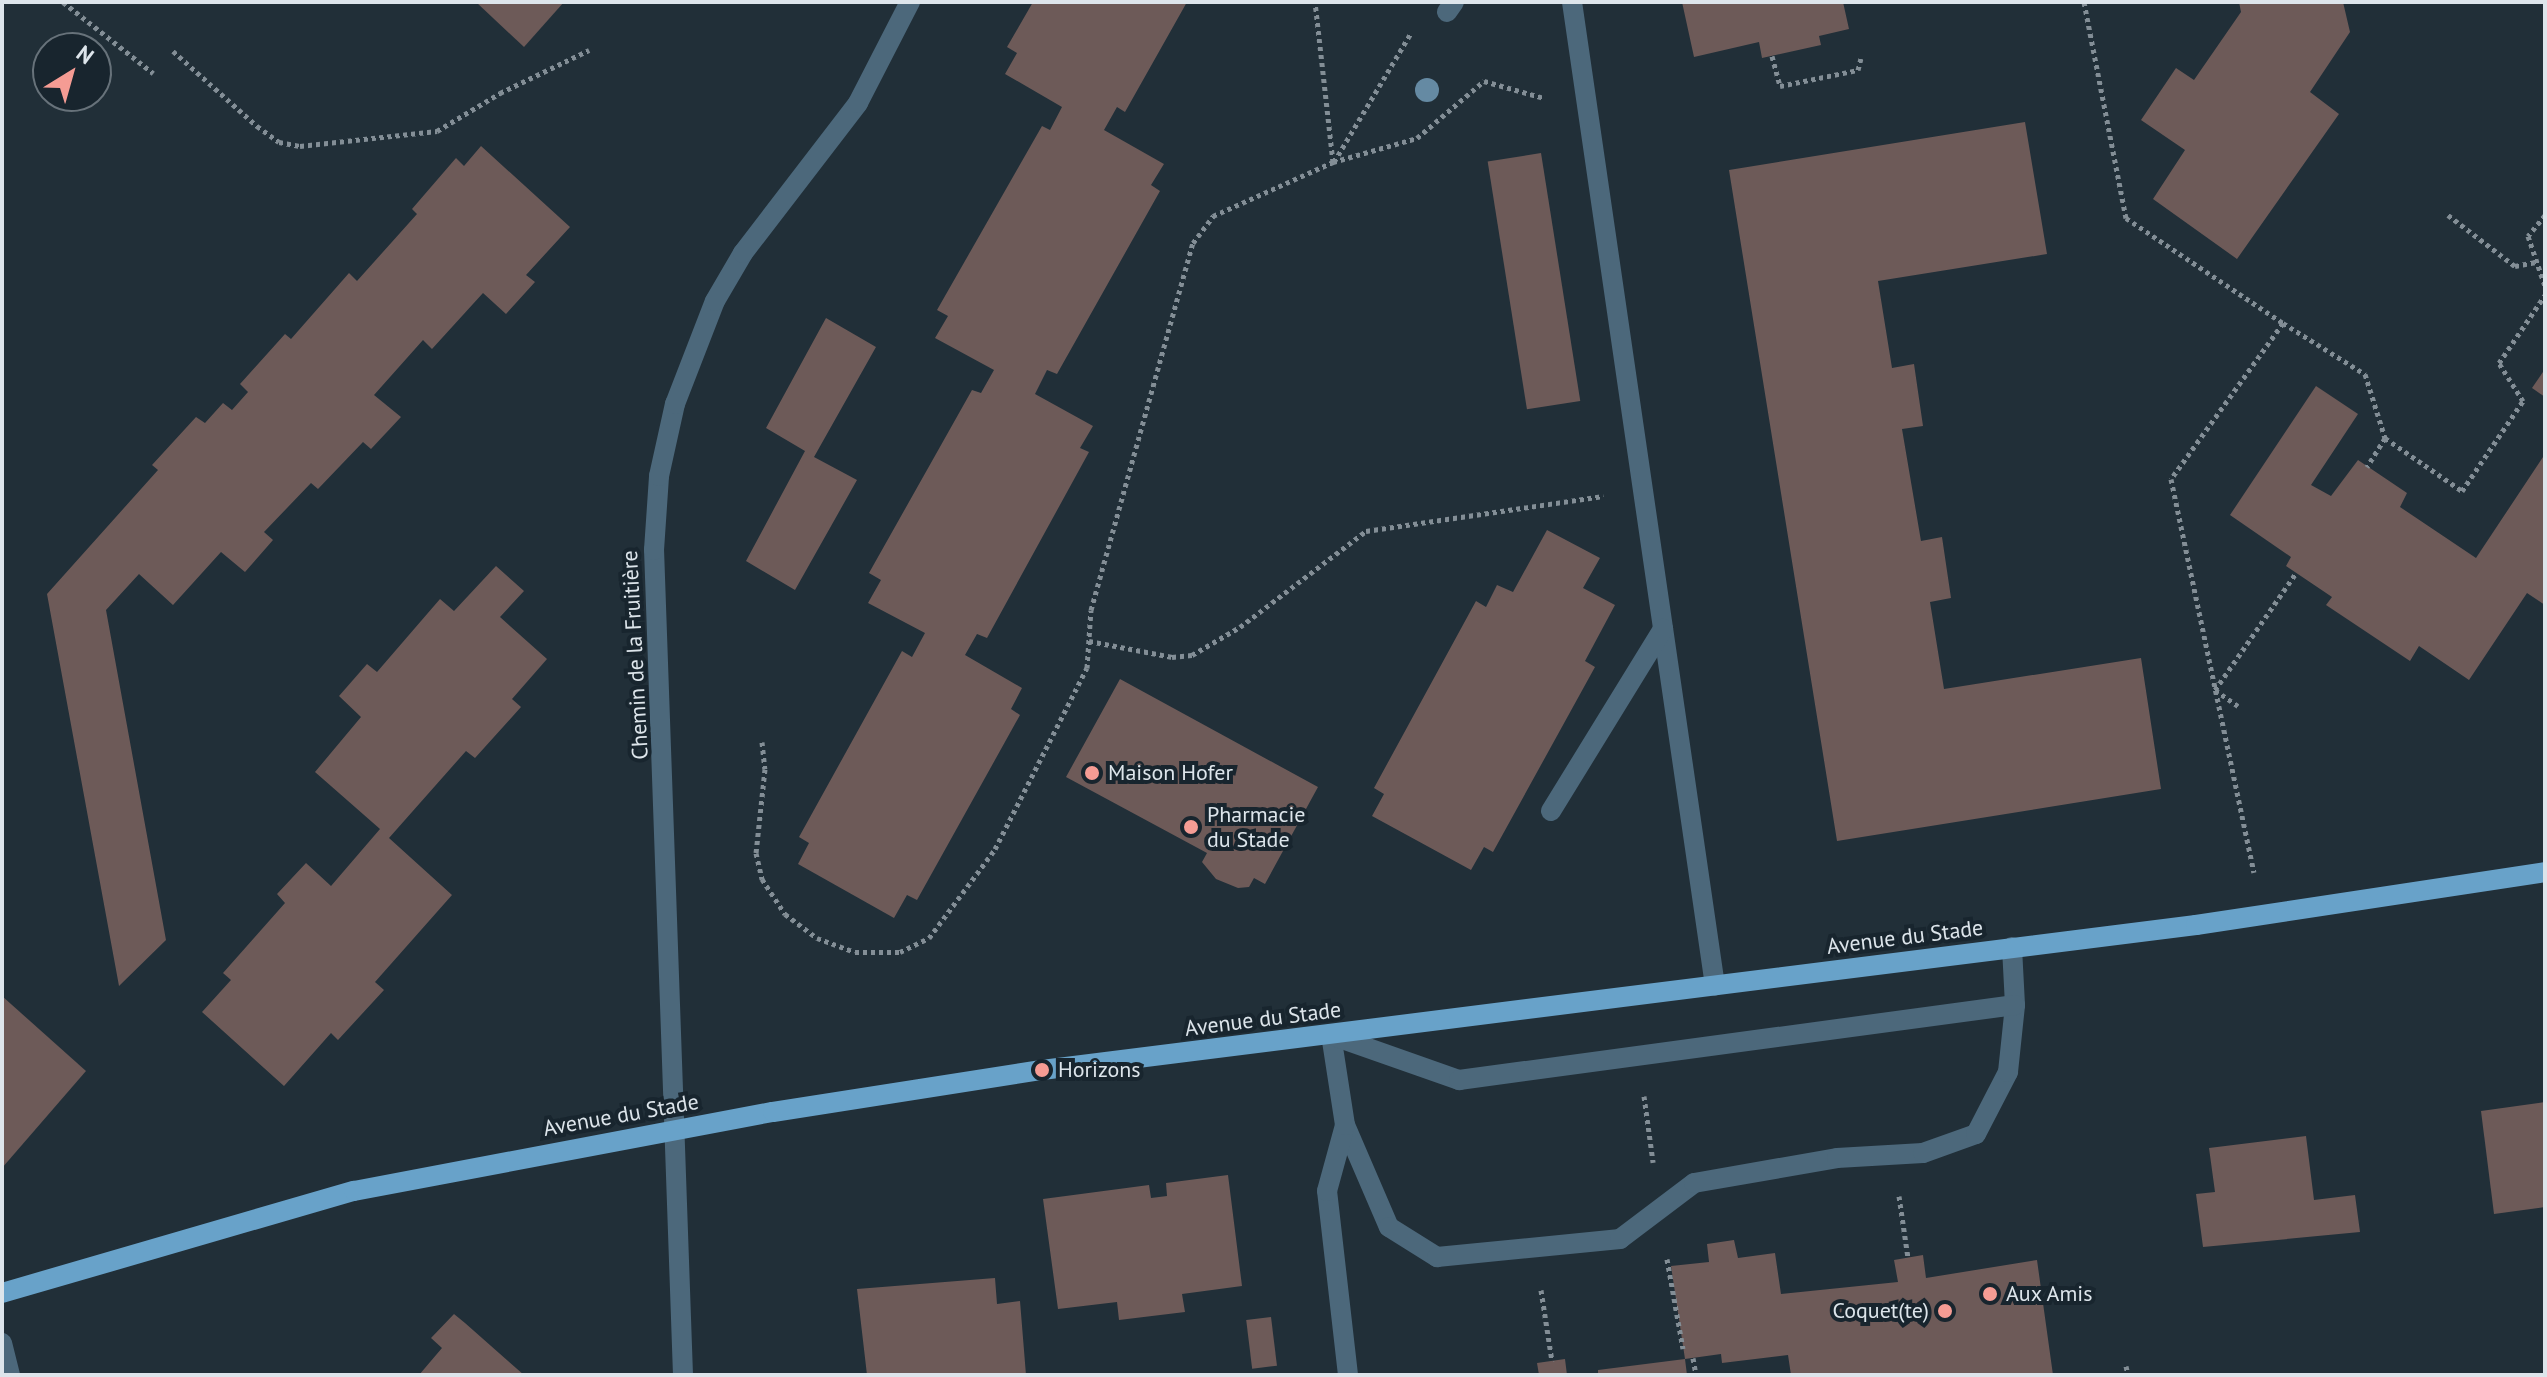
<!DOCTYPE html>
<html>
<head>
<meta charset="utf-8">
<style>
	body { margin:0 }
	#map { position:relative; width:2547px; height:1377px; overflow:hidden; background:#212f38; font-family:"PT Sans",sans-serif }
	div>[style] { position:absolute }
	.building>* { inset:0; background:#6d5a58; transform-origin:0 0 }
	.path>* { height:5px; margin-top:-2.5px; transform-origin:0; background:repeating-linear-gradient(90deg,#838e96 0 4px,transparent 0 8px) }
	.minor>* { height:20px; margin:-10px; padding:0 10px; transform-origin:10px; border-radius:10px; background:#4c687b }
	.major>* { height:20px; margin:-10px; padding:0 10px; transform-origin:10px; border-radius:10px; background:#68a2c9 }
	.trees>* { width:24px; height:24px; margin:-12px; border-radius:50%; background:#658aa3 }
	.dots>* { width:22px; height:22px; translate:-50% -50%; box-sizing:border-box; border:4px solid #18252e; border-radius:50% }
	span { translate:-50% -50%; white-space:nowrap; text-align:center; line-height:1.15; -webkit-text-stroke:8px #18252e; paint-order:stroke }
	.street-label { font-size:22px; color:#dde5eb }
	.poi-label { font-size:22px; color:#dde5eb }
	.left { translate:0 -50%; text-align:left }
	.right { translate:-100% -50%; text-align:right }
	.frame { position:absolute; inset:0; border:4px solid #dde5eb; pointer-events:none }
	.north { position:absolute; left:32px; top:32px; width:80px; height:80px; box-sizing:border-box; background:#18252e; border:2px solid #67727a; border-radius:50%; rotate:37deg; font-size:22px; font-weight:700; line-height:32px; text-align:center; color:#dde5eb }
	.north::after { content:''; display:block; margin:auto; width:28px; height:36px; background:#f59c94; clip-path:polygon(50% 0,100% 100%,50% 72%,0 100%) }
</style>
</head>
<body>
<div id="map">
	<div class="building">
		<i style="clip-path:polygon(476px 2px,564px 2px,524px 47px)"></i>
		<i style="clip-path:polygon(1033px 2px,1187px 2px,1125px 112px,1117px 107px,1104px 130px,1164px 164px,1151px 185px,1160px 191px,1057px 374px,1047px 370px,1035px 394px,1093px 426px,1080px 448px,1089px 452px,987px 638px,977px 634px,965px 655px,1022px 688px,1011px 709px,1020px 715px,917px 900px,907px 895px,894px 918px,798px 864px,809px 843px,799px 837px,902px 651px,912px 657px,925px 633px,868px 603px,881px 580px,869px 573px,972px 390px,981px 393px,994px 370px,935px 338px,948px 316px,937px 310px,1042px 126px,1050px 130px,1062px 107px,1005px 74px,1017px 53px,1007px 47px)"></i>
		<i style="clip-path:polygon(1682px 2px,1843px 2px,1849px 29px,1819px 36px,1821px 45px,1762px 58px,1759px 42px,1694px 57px)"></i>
		<i style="clip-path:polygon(2239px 2px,2343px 2px,2350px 32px,2310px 92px,2339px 114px,2237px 259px,2153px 199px,2185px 150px,2141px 120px,2176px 68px,2194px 80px,2241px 12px)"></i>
		<i style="clip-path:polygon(2025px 122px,2047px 254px,1878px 281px,1892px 368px,1914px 364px,1923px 426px,1902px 429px,1921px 541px,1942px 537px,1951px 598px,1930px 602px,1944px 689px,2141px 658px,2161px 789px,1837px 841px,1729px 170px)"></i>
		<i style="clip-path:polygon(481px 146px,570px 227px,526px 275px,535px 282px,506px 314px,483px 293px,432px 349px,423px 340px,374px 395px,401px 417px,371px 449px,363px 442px,318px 489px,311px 483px,264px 532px,273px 540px,245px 572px,221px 552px,173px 605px,139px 574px,106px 610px,166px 940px,119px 986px,47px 594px,158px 470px,152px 465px,196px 417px,205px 423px,223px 403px,232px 410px,248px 392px,240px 384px,285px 334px,291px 339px,349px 273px,357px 281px,417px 214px,412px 209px,456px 158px,464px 166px)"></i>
		<i style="left:1541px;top:153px;width:251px;height:54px;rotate:81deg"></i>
		<i style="clip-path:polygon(826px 318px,876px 347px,814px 457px,857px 480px,795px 590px,746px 561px,805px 451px,766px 428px)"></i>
		<i style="clip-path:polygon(2545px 369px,2545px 397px,2532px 388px)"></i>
		<i style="clip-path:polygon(2316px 386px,2358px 414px,2311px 485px,2331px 496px,2358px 460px,2407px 493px,2400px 507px,2476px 558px,2545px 454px,2545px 605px,2527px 593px,2469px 680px,2419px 646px,2410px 661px,2326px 605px,2332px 597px,2286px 566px,2291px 557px,2230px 515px)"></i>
		<i style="clip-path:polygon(1547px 530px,1600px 558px,1583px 588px,1615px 605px,1585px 661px,1595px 667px,1493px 852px,1484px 847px,1471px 870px,1372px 816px,1384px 794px,1374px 788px,1476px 601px,1486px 607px,1497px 585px,1513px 592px)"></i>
		<i style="clip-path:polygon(496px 566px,524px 591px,500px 617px,547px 659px,512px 699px,521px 707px,475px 758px,466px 751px,389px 838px,452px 895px,375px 982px,384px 990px,338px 1040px,331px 1033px,284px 1086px,202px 1012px,231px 980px,223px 973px,285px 903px,277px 894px,306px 863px,331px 886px,380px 829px,315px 772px,361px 717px,339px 696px,367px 664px,377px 672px,440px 599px,454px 611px)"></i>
		<i style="clip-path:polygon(1120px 679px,1318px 787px,1265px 884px,1254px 878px,1249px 887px,1238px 888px,1216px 879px,1202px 862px,1207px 853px,1066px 777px)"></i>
		<i style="clip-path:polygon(2px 996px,86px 1071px,2px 1168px)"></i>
		<i style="clip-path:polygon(2545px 1102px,2545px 1207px,2494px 1214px,2481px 1111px)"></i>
		<i style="clip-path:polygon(2306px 1136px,2314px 1200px,2355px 1195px,2360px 1232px,2203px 1247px,2196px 1194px,2215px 1192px,2209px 1148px)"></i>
		<i style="clip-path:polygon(1228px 1175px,1242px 1286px,1182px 1294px,1185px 1312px,1119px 1320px,1117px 1302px,1058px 1309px,1043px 1199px,1149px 1185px,1151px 1198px,1167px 1196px,1166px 1183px)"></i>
		<i style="clip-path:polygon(1734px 1240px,1738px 1258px,1775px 1253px,1781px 1294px,1898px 1282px,1894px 1260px,1923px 1255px,1926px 1278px,2037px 1260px,2053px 1375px,1791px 1375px,1788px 1355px,1722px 1363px,1721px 1354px,1685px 1359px,1671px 1266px,1709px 1262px,1707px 1244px)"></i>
		<i style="clip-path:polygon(995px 1278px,997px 1304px,1020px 1301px,1026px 1375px,867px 1375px,857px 1289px)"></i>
		<i style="clip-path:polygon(454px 1314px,465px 1323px,524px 1375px,419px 1375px,442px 1348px,431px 1338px)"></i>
		<i style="left:1271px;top:1317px;width:49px;height:25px;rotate:83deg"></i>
		<i style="clip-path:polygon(1565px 1359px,1567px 1375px,1539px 1375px,1537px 1363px)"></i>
		<i style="clip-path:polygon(1685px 1359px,1687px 1375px,1598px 1375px,1598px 1370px)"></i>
	</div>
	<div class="path">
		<i style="left:63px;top:2px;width:115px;rotate:38.3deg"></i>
		<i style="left:2084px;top:2px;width:220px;rotate:79deg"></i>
		<i style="left:2126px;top:218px;width:189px;rotate:33.8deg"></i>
		<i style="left:2283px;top:323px;width:192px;rotate:125.7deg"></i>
		<i style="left:2171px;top:479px;width:402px;rotate:78.1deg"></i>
		<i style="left:173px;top:51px;width:113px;rotate:41.8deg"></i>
		<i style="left:257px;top:126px;width:27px;rotate:36deg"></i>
		<i style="left:279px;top:142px;width:21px;rotate:11deg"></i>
		<i style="left:300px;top:146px;width:138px;rotate:-6.2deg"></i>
		<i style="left:437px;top:131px;width:74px;rotate:-31.1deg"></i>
		<i style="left:500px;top:93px;width:99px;rotate:-25.8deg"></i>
		<i style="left:1772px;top:56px;width:31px;rotate:75deg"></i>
		<i style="left:1780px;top:86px;width:80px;rotate:-11.6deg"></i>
		<i style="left:1858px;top:70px;width:12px;rotate:-76deg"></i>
		<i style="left:1333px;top:162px;width:87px;rotate:-15.9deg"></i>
		<i style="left:1417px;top:138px;width:88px;rotate:-40.4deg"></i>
		<i style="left:1484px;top:81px;width:62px;rotate:15.8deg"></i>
		<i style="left:1334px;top:162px;width:150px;rotate:-59.2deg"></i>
		<i style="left:2448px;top:215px;width:84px;rotate:37.3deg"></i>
		<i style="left:2515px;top:266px;width:20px;rotate:-11deg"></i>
		<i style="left:2545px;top:215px;width:27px;rotate:129deg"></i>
		<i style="left:2528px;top:236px;width:53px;rotate:71.2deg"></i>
		<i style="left:2283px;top:323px;width:97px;rotate:31.9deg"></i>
		<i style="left:2365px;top:374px;width:67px;rotate:72.6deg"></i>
		<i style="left:2385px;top:438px;width:34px;rotate:122deg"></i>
		<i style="left:2385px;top:438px;width:93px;rotate:34.5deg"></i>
		<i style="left:2462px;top:491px;width:109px;rotate:-55.9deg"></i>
		<i style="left:2523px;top:401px;width:45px;rotate:-122.3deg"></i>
		<i style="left:2499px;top:363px;width:82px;rotate:-55.9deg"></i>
		<i style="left:1089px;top:641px;width:85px;rotate:10.9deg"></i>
		<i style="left:1172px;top:657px;width:20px;rotate:-6deg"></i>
		<i style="left:1192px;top:655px;width:56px;rotate:-30.3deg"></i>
		<i style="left:1240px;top:627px;width:158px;rotate:-37.3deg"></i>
		<i style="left:1366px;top:531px;width:240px;rotate:-8.4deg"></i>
		<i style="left:2238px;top:706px;width:28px;rotate:-145deg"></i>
		<i style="left:2215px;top:690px;width:142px;rotate:-55.3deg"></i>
		<i style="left:762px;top:742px;width:27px;rotate:84deg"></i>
		<i style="left:765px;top:769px;width:84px;rotate:96.1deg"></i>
		<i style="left:756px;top:853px;width:27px;rotate:77deg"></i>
		<i style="left:762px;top:879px;width:42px;rotate:56.7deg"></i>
		<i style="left:785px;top:914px;width:40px;rotate:37deg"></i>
		<i style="left:817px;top:938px;width:40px;rotate:20.2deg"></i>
		<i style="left:855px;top:952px;width:45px"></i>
		<i style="left:900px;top:952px;width:32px;rotate:-26deg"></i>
		<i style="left:929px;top:938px;width:111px;rotate:-53.4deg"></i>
		<i style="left:995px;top:849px;width:203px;rotate:-63.1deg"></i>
		<i style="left:1087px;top:668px;width:58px;rotate:-86.1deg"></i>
		<i style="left:1091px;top:610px;width:381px;rotate:-74.5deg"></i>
		<i style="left:1193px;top:243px;width:34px;rotate:-53deg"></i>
		<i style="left:1213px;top:216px;width:132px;rotate:-24.2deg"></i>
		<i style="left:1333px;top:162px;width:161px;rotate:-96.4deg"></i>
		<i style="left:1644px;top:1096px;width:67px;rotate:82.2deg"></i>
		<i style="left:1899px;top:1196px;width:63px;rotate:81.7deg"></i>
		<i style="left:1667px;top:1259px;width:91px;rotate:79.9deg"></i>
		<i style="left:1541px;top:1290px;width:72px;rotate:81.2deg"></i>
		<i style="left:1693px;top:1358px;width:17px;rotate:80deg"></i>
		<i style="left:2126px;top:1366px;width:9px;rotate:77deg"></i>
	</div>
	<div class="minor">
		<i style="left:1572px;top:2px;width:994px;rotate:81.73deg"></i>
		<i style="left:1447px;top:12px;width:12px;rotate:-55deg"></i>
		<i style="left:1551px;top:811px;width:214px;rotate:-58.4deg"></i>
		<i style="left:1345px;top:1125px;width:111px;rotate:66.7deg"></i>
		<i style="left:1389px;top:1227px;width:57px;rotate:32deg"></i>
		<i style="left:1437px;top:1257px;width:184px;rotate:-5.6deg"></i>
		<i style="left:1620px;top:1239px;width:93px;rotate:-37.1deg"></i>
		<i style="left:1694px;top:1183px;width:145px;rotate:-9.9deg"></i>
		<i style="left:1837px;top:1158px;width:86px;rotate:-3.3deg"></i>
		<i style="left:1923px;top:1153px;width:56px;rotate:-19.7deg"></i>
		<i style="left:1976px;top:1134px;width:70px;rotate:-62.7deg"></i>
		<i style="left:2008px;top:1072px;width:67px;rotate:-84deg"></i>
		<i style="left:2015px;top:1005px;width:58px;rotate:-93deg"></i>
		<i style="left:2px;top:1343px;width:33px;rotate:76deg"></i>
		<i style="left:683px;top:1375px;width:826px;rotate:-92.01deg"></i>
		<i style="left:654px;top:550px;width:74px;rotate:-86.1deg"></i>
		<i style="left:659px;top:476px;width:74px;rotate:-77.5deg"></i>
		<i style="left:675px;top:404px;width:110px;rotate:-68.8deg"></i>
		<i style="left:715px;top:301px;width:56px;rotate:-59.7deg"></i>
		<i style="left:743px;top:253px;width:189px;rotate:-52.5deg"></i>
		<i style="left:858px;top:103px;width:114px;rotate:-62.8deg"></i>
		<i style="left:1348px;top:1375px;width:185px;rotate:-96.5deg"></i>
		<i style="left:1327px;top:1191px;width:68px;rotate:-74.7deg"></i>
		<i style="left:1345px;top:1125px;width:91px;rotate:-98.8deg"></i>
		<i style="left:1331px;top:1035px;width:136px;rotate:19.4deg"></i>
		<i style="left:1459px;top:1080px;width:561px;rotate:-7.68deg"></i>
	</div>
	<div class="major">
		<i style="left:2px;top:1293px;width:366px;rotate:-16.2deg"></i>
		<i style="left:354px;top:1191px;width:426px;rotate:-10.7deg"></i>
		<i style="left:773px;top:1112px;width:272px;rotate:-8.9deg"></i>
		<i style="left:1042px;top:1070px;width:1163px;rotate:-7.16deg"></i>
		<i style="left:2196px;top:925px;width:353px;rotate:-8.6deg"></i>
	</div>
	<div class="trees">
		<i style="left:1427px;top:90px"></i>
	</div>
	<div class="dots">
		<i style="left:1092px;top:773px;background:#f59c94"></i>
		<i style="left:1191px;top:827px;background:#f59c94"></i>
		<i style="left:1042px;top:1070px;background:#f59c94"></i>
		<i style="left:1990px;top:1294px;background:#f59c94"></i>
		<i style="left:1945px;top:1311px;background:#f59c94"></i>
	</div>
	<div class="street-label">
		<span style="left:635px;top:655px;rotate:-93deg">Chemin de la Fruitière</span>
		<span style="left:1905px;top:937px;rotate:-7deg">Avenue du Stade</span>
		<span style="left:1263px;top:1019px;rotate:-7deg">Avenue du Stade</span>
		<span style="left:621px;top:1115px;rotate:-10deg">Avenue du Stade</span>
	</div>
	<div class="poi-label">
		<span class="left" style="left:1108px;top:773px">Maison Hofer</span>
		<span class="left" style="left:1207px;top:827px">Pharmacie<br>du Stade</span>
		<span class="left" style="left:1058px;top:1070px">Horizons</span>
		<span class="left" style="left:2006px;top:1294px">Aux Amis</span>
		<span class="right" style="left:1929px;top:1311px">Coquet(te)</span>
	</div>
	<div class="frame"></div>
	<div class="north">N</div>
</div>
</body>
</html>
